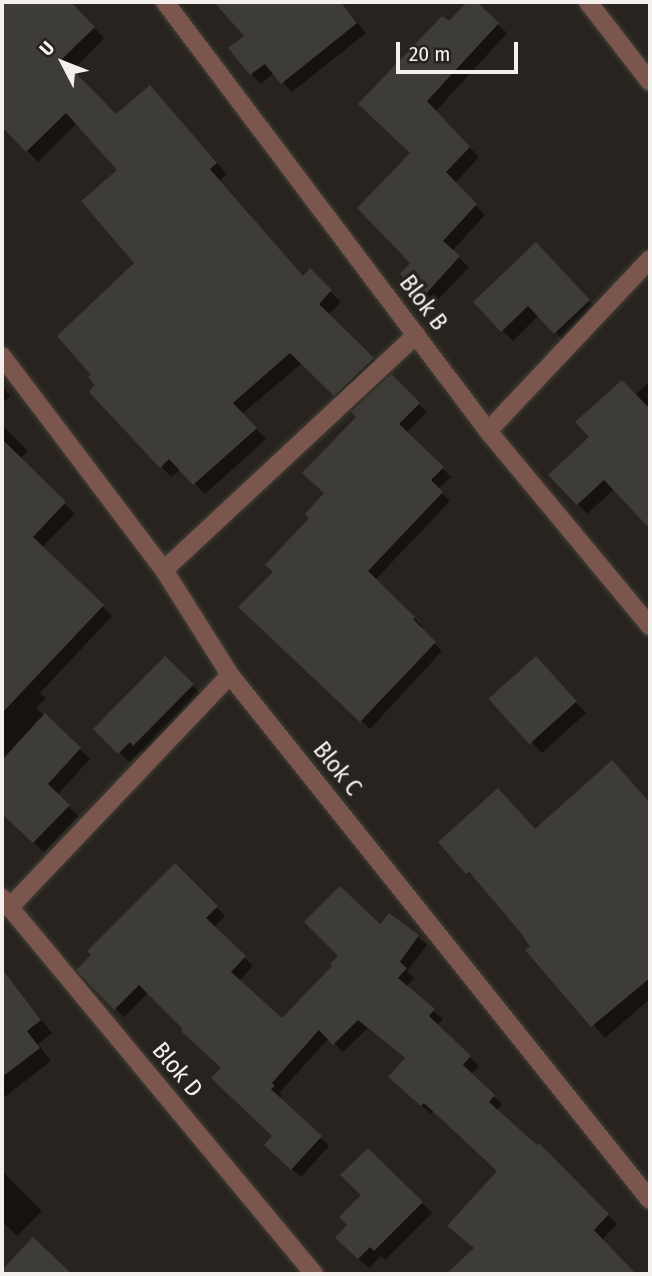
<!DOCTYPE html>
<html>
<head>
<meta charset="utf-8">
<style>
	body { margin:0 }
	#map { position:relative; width:652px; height:1276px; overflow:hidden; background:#28231e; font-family:"Fira Sans Condensed",sans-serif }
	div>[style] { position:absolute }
	.shadow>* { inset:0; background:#0007 }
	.building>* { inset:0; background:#3e3c36; transform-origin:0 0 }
	.roads { filter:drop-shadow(0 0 2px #44403b) drop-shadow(0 0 2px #44403b) }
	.minor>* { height:18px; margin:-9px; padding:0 9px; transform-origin:9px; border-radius:9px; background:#7b564d }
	span { translate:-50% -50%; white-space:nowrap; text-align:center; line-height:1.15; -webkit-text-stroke:7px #28231e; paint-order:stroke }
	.street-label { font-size:24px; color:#f3f0ed }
	.frame { position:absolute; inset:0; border:4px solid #f3f0ed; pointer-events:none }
	.north { position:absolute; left:28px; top:28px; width:70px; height:70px; -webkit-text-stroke:5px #28231e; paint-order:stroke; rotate:312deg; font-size:19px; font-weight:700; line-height:28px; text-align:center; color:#f3f0ed }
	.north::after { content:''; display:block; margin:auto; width:24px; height:32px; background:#f3f0ed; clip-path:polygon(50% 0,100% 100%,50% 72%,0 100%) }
	.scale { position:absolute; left:396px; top:42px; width:122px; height:32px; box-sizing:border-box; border:4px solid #f3f0ed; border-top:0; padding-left:9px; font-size:21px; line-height:24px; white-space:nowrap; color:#f3f0ed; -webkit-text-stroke:5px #28231e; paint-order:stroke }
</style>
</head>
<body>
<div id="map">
	<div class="shadow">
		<div style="clip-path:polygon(2px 2px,24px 2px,38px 15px,52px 2px,69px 2px,104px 38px,72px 71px,116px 117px,160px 98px,227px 174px,220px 180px,303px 277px,310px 271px,341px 302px,328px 315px,384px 370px,346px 405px,302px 363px,242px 414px,266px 439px,205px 494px,181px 469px,171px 477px,91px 392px,98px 386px,136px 263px,119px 170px,77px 123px,38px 162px,2px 125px)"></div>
		<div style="clip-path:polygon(216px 2px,341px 2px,366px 33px,292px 92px,274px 73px,261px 84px,252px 74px,231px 48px,246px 36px)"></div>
		<div style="clip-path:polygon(470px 2px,474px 2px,507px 33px,435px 112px,479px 157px,455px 183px,485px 215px,452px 251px,469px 267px,434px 304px,403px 274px,413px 263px,412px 153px,449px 24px)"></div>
		<div style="clip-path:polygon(546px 255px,599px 312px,566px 343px,539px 315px,513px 341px,476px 302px)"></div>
		<div style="clip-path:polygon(391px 377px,427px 412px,406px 433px,451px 477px,438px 489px,450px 501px,375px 580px,422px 626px,420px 628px,442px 651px,370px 729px,240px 607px,275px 572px,311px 519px,326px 494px,358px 417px)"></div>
		<div style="clip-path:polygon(650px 381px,650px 526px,614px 489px,587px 514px,551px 475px)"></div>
		<div style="clip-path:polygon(2px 386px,10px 396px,2px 404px)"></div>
		<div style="clip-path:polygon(2px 425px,28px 451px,20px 459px,75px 514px,42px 547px,112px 616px,40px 693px,46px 698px,36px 708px,90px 759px,57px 795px,78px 816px,44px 852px,2px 812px)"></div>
		<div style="clip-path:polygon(165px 659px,202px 695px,144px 754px,141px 751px,129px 762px,95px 729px)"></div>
		<div style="clip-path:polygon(546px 669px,586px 713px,542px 753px,491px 698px)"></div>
		<div style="clip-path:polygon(623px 774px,650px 804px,650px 999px,605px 1038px,528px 950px,532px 947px,522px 932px,481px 883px,468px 873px)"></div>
		<div style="clip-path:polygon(175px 866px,225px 916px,214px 927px,253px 966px,239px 981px,282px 1020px,389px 915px,418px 937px,427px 945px,407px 971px,414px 978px,406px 987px,443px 1019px,437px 1026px,479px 1066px,470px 1075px,502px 1104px,496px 1111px,537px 1148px,539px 1146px,617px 1224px,602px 1240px,634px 1274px,448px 1274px,476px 1249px,499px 1171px,434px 1110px,431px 1114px,399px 1085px,406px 1059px,368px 1028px,343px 1052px,329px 1038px,279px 1093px,282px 1095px,279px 1099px,329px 1146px,301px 1177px,275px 1154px,275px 1136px,223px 1069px,149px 992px,124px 1017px,79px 970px)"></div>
		<div style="clip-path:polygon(4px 974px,52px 1033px,38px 1044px,51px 1061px,2px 1099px)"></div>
		<div style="clip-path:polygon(368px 1150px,432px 1213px,385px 1260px,381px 1256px,369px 1268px,347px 1248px,349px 1225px,363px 1195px)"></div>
		<div style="clip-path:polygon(2px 1171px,42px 1211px,17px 1236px,2px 1221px)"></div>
	</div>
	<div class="building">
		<div style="clip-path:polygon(2px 2px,71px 2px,95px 27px,62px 59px,116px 114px,150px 85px,217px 163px,210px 169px,303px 276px,310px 268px,332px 290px,319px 304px,374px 358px,334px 396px,290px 353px,233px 403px,257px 428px,193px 485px,169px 459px,160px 468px,89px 392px,95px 385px,88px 377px,91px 375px,57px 336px,134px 263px,81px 201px,117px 170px,66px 113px,26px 152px,2px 127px)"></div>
		<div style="clip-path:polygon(214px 2px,341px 2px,357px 23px,281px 84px,265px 64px,250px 75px,228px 48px,244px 36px)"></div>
		<div style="clip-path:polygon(467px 2px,477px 2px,499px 23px,427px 101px,470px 147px,446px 172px,477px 204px,443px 241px,460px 256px,424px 296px,400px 274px,410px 263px,357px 208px,410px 153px,358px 104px,442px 16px,449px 21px)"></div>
		<div style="clip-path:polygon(536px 242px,590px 300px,554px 334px,528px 306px,501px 332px,473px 302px)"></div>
		<div style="clip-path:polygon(391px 374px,420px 403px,399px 424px,444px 467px,431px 480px,443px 492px,368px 571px,415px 617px,413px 619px,436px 642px,360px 722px,238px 607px,273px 572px,265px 565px,309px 518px,305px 514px,324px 493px,302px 473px,356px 417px,351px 412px)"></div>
		<div style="clip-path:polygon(622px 380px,650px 409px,650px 529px,604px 480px,577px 505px,548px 475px,589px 437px,575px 422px)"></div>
		<div style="clip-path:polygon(2px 439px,66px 502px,33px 537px,104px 605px,2px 713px)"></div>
		<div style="clip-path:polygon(165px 656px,194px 684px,133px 746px,130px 742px,118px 754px,93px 729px)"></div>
		<div style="left:536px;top:656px;width:61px;height:64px;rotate:48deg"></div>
		<div style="clip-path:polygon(45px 713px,81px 748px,48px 784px,70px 805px,33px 843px,2px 814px,2px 760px)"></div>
		<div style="clip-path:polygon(612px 760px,650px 803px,650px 978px,591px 1027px,525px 950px,530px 947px,521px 933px,469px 872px,466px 874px,438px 842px,498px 788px,535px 829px)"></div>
		<div style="clip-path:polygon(175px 863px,218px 906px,206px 918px,246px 956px,231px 972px,282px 1018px,332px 966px,330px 964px,338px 956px,304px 922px,340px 886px,380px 924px,389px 913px,419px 935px,400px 962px,407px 968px,398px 978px,435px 1009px,429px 1016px,471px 1056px,463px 1065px,495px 1095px,489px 1102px,537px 1145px,539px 1143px,609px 1214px,594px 1230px,636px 1274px,446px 1274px,474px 1248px,447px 1226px,497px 1171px,424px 1103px,421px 1106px,388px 1077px,405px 1058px,358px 1020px,333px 1045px,319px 1030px,272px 1083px,275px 1086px,271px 1089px,322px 1136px,291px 1170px,264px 1145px,272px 1136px,211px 1078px,221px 1068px,181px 1031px,183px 1029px,139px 985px,114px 1010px,76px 970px,91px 955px,87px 951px)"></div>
		<div style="clip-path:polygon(2px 969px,41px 1020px,27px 1031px,40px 1048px,2px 1077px)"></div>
		<div style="clip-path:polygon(368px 1148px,423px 1202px,374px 1251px,370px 1247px,358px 1259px,335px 1238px,347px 1225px,339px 1217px,361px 1195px,340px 1175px)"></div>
		<div style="clip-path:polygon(33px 1237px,72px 1274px,2px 1274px,2px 1270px)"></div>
	</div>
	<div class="roads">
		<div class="minor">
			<div style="left:165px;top:2px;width:537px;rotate:53.02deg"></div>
			<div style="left:488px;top:431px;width:254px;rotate:50.3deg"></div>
			<div style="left:588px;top:2px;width:101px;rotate:52.2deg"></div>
			<div style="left:2px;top:356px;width:268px;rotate:52.9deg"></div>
			<div style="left:164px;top:570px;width:124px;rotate:57.8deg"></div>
			<div style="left:230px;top:675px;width:672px;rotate:51.34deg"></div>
			<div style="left:488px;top:431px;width:236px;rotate:-46.7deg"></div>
			<div style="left:164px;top:570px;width:345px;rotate:-43deg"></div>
			<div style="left:2px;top:898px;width:489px;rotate:50.3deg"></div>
			<div style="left:9px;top:908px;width:321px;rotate:-46.5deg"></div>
		</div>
	</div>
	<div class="street-label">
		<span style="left:423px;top:303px;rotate:53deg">Blok B</span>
		<span style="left:337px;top:769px;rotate:51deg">Blok C</span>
		<span style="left:177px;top:1070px;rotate:50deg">Blok D</span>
	</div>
	<div class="frame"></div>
	<div class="north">U</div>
	<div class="scale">20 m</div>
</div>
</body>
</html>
